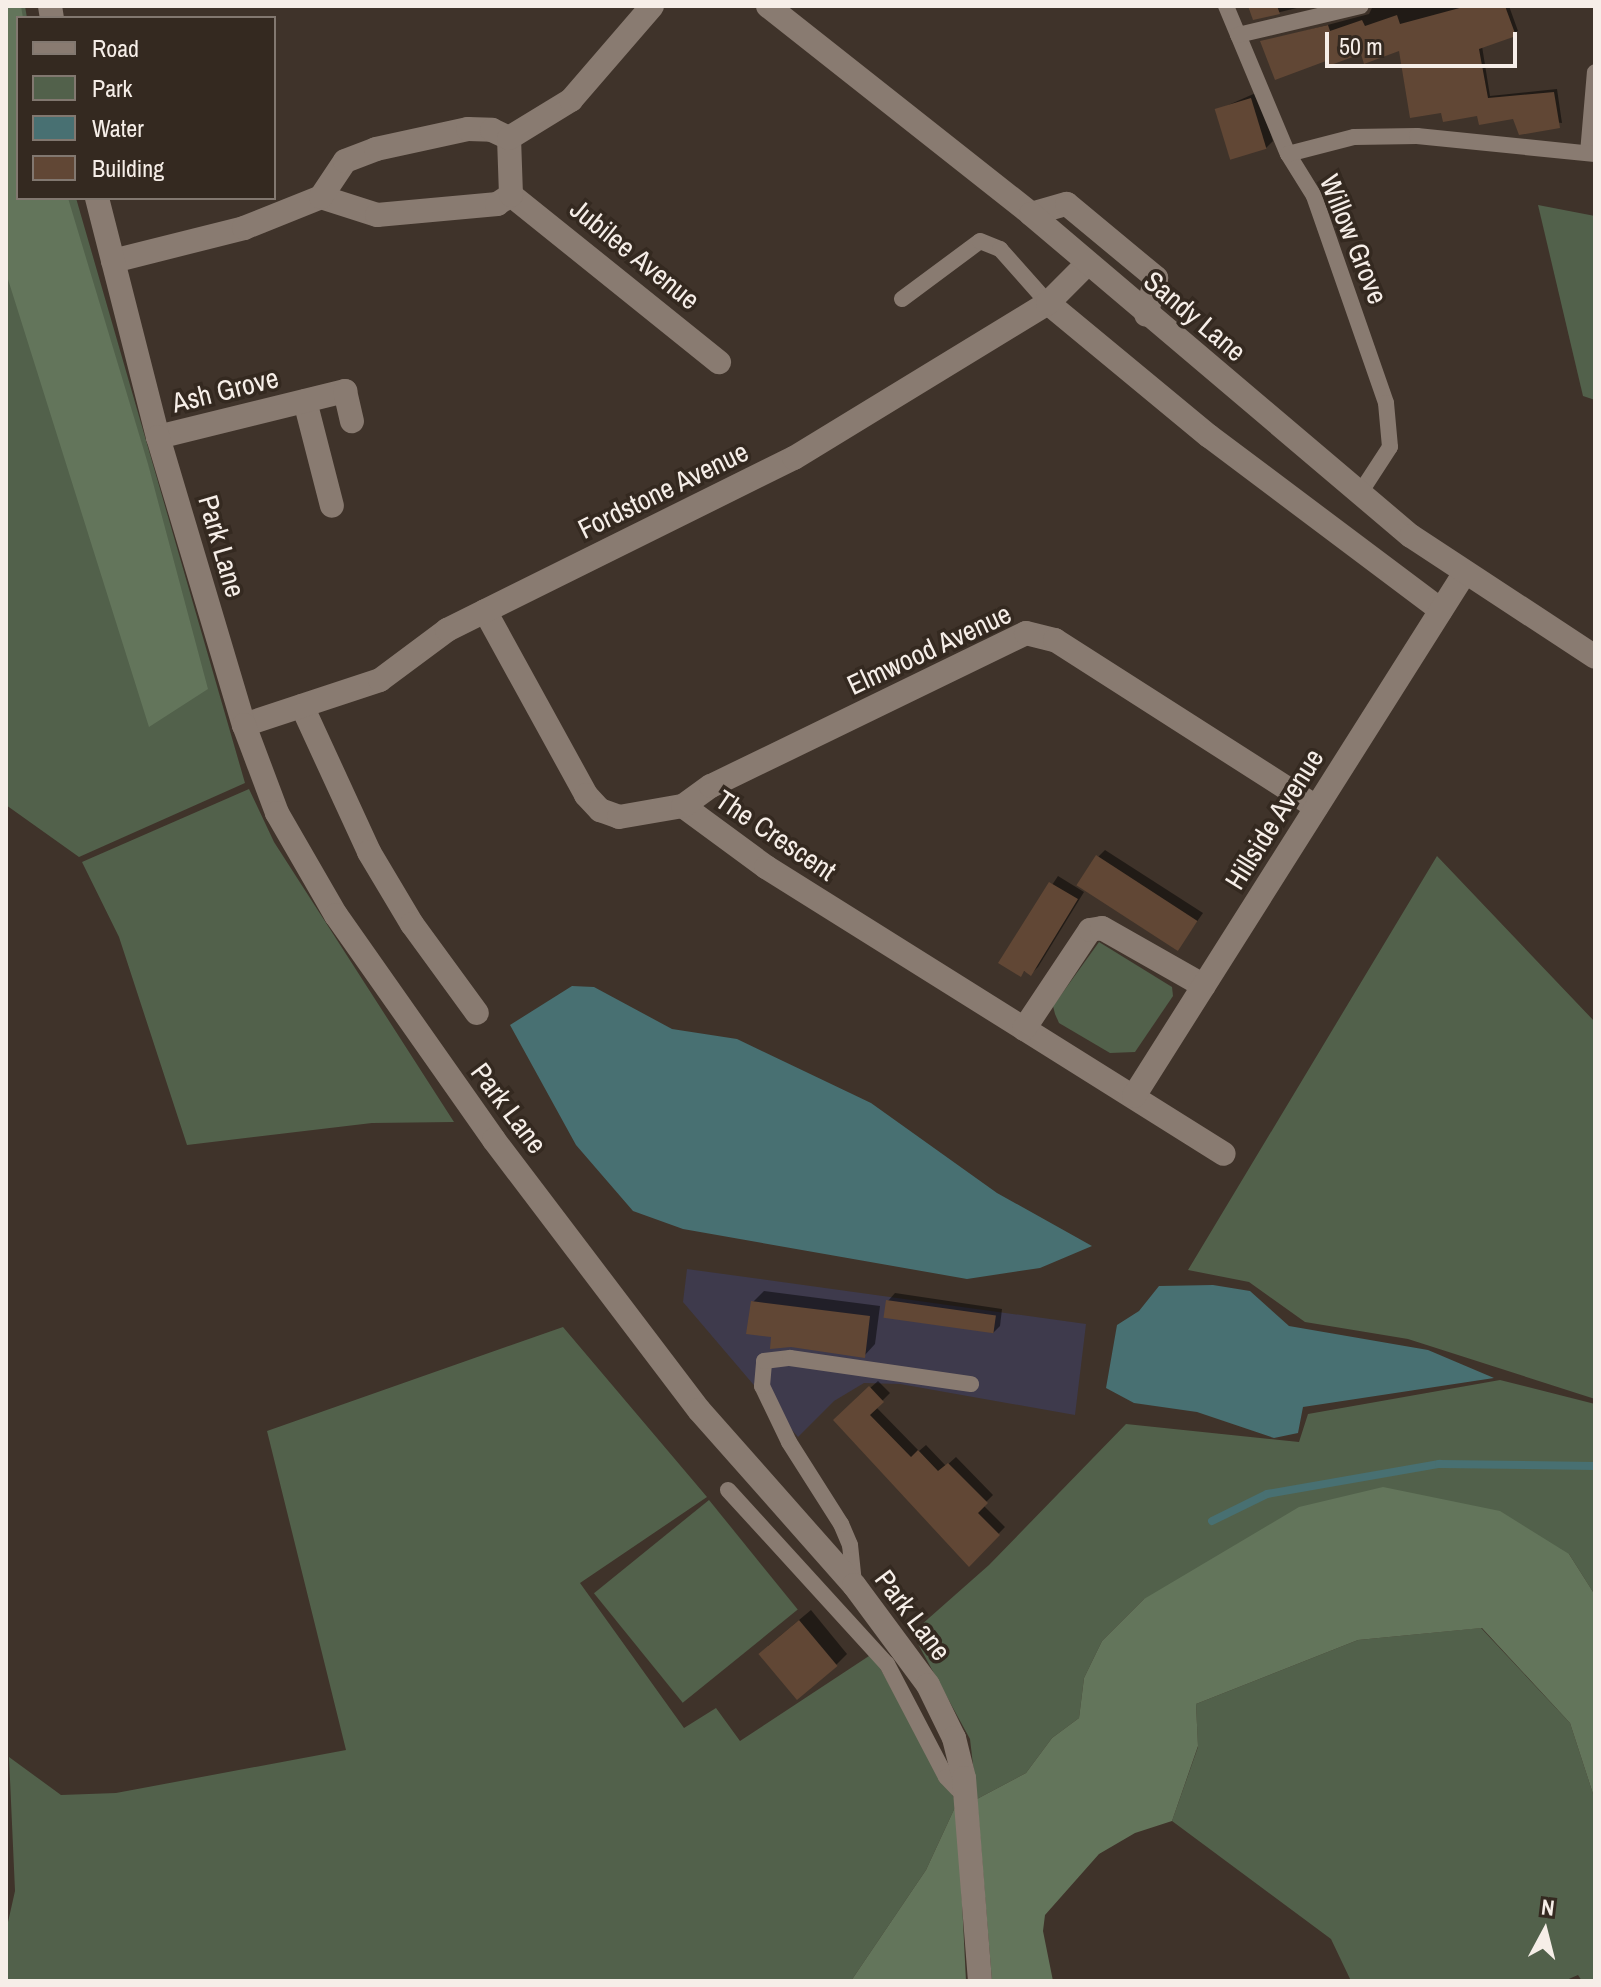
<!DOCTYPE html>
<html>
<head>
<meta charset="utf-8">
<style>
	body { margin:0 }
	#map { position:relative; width:1601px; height:1987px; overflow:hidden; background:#3f332a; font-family:"Archivo Narrow",sans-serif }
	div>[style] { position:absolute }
	.commercial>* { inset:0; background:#3e3a4c }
	.green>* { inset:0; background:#52614b; transform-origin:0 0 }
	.forest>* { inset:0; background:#63755b }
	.water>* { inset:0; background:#487072 }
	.shadow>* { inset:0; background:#0007 }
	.stream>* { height:8px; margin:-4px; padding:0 4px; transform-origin:4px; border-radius:4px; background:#487072 }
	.building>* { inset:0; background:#614735; transform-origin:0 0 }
	.lane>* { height:16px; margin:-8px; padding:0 8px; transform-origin:8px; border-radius:8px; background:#897b71 }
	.street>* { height:24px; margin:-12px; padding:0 12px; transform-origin:12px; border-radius:12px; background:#897b71 }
	.secondary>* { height:24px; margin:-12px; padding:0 12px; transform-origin:12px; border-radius:12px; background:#897b71 }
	span { translate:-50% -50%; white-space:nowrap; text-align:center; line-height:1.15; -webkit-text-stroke:7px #342920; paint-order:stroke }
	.street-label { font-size:28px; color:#f6eee8 }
	.frame { position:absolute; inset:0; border:8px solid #f6eee8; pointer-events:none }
	.legend { position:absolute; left:16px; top:16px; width:260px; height:184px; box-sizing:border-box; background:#342920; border:2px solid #827870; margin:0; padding:10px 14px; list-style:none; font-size:24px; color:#f6eee8 }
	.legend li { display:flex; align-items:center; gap:16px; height:40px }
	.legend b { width:40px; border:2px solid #827870 }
	.north { position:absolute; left:1505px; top:1891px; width:80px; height:80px; -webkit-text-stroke:6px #342920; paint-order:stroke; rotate:7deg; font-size:22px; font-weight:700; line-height:32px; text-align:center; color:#f6eee8 }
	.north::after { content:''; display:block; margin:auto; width:28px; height:36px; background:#f6eee8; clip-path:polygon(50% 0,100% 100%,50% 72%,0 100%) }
	.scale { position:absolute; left:1325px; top:32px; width:192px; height:36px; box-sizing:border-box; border:4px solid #f6eee8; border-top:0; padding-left:10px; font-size:24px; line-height:28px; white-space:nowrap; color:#f6eee8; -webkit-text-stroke:6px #342920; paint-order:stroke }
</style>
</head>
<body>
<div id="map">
	<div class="commercial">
		<div style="clip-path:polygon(687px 1269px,1086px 1324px,1075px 1415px,900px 1384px,864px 1383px,834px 1401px,798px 1437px,683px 1302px)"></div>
	</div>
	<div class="green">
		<div style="clip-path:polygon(6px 6px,25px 6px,27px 18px,18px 18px,18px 198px,76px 198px,245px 783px,79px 857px,6px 805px)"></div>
		<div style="clip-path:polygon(1538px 205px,1595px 216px,1595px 400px,1583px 396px)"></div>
		<div style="clip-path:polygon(249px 789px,274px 842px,454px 1122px,372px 1123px,187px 1145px,119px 937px,82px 862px)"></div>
		<div style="clip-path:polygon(1437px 856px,1595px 1022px,1595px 1399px,1408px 1339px,1305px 1322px,1249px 1282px,1188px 1270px)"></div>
		<div style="clip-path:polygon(1099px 942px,1172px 987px,1173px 996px,1135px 1052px,1110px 1053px,1059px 1023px,1055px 1014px,1053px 1006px)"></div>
		<div style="clip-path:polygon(563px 1327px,707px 1497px,580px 1583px,684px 1728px,716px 1708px,740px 1741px,872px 1654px,957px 1803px,926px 1870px,851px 1981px,6px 1981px,6px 1931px,15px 1891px,9px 1757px,61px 1795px,116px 1793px,346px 1750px,267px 1431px)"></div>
		<div style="clip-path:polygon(1500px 1380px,1595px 1404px,1595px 1595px,1569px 1554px,1144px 1599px,1102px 1641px,1084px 1678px,1079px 1718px,1052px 1738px,1026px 1773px,977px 1799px,970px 1739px,912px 1633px,989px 1565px,1126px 1424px,1299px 1442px,1308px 1414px)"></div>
		<div style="left:709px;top:1500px;width:141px;height:148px;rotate:51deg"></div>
		<div style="clip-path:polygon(1481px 1628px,1570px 1723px,1595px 1800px,1595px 1981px,1582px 1981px,1578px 1975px,1564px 1981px,1351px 1981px,1331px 1939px,1172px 1821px,1198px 1747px,1196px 1704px,1358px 1640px)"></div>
	</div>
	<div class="forest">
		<div style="clip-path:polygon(6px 6px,21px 6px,23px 18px,18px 18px,18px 198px,68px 198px,148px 464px,208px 689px,149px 727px,6px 273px)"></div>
		<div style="clip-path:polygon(1383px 1487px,1500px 1511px,1569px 1554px,1595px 1595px,1595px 1800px,1570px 1723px,1482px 1628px,1358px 1640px,1196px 1704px,1198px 1746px,1172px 1821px,1135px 1833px,1099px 1854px,1045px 1915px,1043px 1931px,1053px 1981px,992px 1981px,977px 1799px,1026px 1773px,1052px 1738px,1079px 1718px,1084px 1678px,1102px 1641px,1144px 1599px,1299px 1507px)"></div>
		<div style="clip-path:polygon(957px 1803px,966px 1981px,851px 1981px,926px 1870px)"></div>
	</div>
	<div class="water">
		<div style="clip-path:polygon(572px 986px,594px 987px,672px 1029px,737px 1039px,871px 1103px,997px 1193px,1092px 1246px,1040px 1268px,967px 1279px,683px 1229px,633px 1211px,576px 1145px,510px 1025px)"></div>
		<div style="clip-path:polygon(1213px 1285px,1250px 1291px,1289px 1326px,1428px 1350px,1494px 1378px,1303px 1407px,1298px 1433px,1274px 1438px,1197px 1412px,1134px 1403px,1106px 1388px,1117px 1325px,1139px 1311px,1159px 1286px)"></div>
	</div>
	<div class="shadow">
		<div style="clip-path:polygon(1250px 6px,1305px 6px,1255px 18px)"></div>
		<div style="clip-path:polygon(1373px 6px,1509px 6px,1518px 31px,1482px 46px,1490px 96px,1557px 89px,1562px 123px,1443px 110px,1400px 48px,1328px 59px,1263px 42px,1369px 14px)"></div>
		<div style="clip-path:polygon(1258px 92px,1273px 141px,1266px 148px,1217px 110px)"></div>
		<div style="clip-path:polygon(1105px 850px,1203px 913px,1179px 947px,1098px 857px)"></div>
		<div style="clip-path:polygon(1058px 876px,1084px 892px,1038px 967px,1031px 974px,1001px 962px)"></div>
		<div style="clip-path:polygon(764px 1291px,880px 1306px,875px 1344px,864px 1356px,753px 1302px)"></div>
		<div style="clip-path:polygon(895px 1293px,1002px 1309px,1000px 1326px,993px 1333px,888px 1301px)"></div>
		<div style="clip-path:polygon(878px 1381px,890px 1393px,876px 1407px,919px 1451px,926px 1445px,946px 1466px,956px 1457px,993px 1495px,983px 1505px,1005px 1527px,969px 1564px,842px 1413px)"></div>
		<div style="clip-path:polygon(811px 1610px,847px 1654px,836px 1665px,768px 1646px)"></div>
	</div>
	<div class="stream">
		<div style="left:1212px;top:1521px;width:61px;rotate:-26.1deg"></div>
		<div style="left:1267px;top:1494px;width:175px;rotate:-9.9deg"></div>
		<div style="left:1439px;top:1464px;width:156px;rotate:0.7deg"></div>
	</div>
	<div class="building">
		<div style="clip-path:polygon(1248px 6px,1277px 6px,1280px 14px,1253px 20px)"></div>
		<div style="clip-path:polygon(1467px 6px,1505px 6px,1516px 36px,1479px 49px,1488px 98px,1554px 92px,1560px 128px,1519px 135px,1513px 119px,1479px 125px,1477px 116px,1443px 122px,1441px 113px,1410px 118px,1399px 51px,1364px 64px,1361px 54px,1328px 66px,1326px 61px,1275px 80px,1260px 41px,1328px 25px,1330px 31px,1362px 20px,1365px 26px,1397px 15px,1400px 24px)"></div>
		<div style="left:1251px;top:98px;width:53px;height:38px;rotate:73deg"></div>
		<div style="left:1096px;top:855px;width:121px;height:36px;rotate:33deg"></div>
		<div style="clip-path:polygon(1049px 882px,1078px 899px,1031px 976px,1024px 971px,1021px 977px,998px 963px)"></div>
		<div style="left:886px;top:1300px;width:111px;height:18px;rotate:8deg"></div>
		<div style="clip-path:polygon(751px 1301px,870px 1316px,865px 1358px,791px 1347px,770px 1349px,771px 1337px,746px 1334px)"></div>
		<div style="clip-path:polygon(869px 1386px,884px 1402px,870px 1415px,911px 1457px,918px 1450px,938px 1471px,948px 1463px,988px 1503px,978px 1513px,1000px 1535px,969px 1567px,833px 1420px)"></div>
		<div style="left:799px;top:1620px;width:60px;height:53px;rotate:50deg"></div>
	</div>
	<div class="lane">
		<div style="left:1226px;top:6px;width:160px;rotate:67.3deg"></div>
		<div style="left:1288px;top:154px;width:49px;rotate:58.2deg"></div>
		<div style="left:1314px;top:196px;width:219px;rotate:70.8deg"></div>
		<div style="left:1386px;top:403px;width:44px;rotate:84.8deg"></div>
		<div style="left:1390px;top:447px;width:55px;rotate:123.1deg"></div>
		<div style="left:1238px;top:35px;width:126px;rotate:-13.3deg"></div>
		<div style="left:1588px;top:153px;width:81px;rotate:-85.1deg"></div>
		<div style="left:1288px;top:154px;width:68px;rotate:-14.4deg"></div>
		<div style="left:1354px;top:137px;width:63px;rotate:-0.9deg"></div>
		<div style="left:1417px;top:136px;width:179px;rotate:5.8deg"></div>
		<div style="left:902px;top:299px;width:97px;rotate:-36.6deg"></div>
		<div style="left:980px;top:241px;width:22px;rotate:22deg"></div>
		<div style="left:1000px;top:249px;width:72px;rotate:48.4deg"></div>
		<div style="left:728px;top:1490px;width:236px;rotate:47.6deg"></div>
		<div style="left:887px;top:1664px;width:127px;rotate:62.4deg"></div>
		<div style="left:946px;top:1777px;width:29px;rotate:46deg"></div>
		<div style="left:854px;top:1583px;width:38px;rotate:-96deg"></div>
		<div style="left:850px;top:1545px;width:23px;rotate:-113deg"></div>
		<div style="left:841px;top:1524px;width:97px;rotate:-122.4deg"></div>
		<div style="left:789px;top:1442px;width:62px;rotate:-115.7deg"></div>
		<div style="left:762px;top:1386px;width:25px;rotate:-85deg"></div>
		<div style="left:764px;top:1361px;width:26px;rotate:-7deg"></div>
		<div style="left:790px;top:1358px;width:183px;rotate:8.2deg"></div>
	</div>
	<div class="street">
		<div style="left:511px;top:195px;width:267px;rotate:38.8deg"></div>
		<div style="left:321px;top:197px;width:59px;rotate:17.8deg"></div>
		<div style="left:377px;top:215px;width:121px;rotate:-5.2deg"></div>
		<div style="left:497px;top:204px;width:17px;rotate:-33deg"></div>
		<div style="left:511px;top:195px;width:57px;rotate:-92deg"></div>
		<div style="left:1031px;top:214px;width:37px;rotate:-16deg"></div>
		<div style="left:1067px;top:204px;width:116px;rotate:39.7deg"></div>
		<div style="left:1156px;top:278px;width:38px;rotate:105deg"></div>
		<div style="left:113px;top:261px;width:135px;rotate:-14.1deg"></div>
		<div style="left:244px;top:228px;width:83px;rotate:-21.9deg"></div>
		<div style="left:321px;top:197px;width:43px;rotate:-56.3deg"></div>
		<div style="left:345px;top:161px;width:33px;rotate:-21deg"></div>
		<div style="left:376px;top:149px;width:94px;rotate:-12.3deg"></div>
		<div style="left:468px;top:129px;width:24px;rotate:2deg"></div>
		<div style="left:492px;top:130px;width:19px;rotate:25deg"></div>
		<div style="left:509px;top:138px;width:73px;rotate:-31.5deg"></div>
		<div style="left:571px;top:100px;width:124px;rotate:-49.2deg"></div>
		<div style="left:1048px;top:303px;width:209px;rotate:39.6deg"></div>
		<div style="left:1209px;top:436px;width:290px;rotate:36.9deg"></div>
		<div style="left:305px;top:401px;width:108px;rotate:75.6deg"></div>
		<div style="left:158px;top:437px;width:193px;rotate:-13.8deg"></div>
		<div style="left:345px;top:391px;width:31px;rotate:77deg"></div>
		<div style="left:485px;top:611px;width:210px;rotate:61.2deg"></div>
		<div style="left:586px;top:795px;width:21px;rotate:47deg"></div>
		<div style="left:600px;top:810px;width:20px;rotate:20deg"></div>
		<div style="left:619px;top:817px;width:65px;rotate:-9.8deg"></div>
		<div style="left:683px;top:806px;width:103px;rotate:36.3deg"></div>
		<div style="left:766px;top:867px;width:540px;rotate:32.07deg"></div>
		<div style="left:302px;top:706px;width:161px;rotate:65.3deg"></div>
		<div style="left:369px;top:852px;width:84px;rotate:59.2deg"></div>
		<div style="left:412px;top:924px;width:110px;rotate:53.9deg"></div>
		<div style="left:244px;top:725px;width:143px;rotate:-18.3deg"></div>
		<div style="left:380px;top:680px;width:84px;rotate:-36.7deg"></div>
		<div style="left:447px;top:630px;width:387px;rotate:-26.4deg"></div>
		<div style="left:794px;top:458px;width:298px;rotate:-31.4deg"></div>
		<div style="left:1048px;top:303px;width:55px;rotate:-45deg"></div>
		<div style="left:683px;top:806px;width:34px;rotate:-36deg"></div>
		<div style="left:711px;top:786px;width:350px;rotate:-25.9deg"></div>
		<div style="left:1026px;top:633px;width:30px;rotate:14deg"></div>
		<div style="left:1055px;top:640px;width:310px;rotate:32.6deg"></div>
		<div style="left:1024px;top:1029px;width:119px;rotate:-56.3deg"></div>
		<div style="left:1090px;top:930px;width:12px;rotate:-9deg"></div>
		<div style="left:1102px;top:928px;width:117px;rotate:29.6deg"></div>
		<div style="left:1134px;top:1096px;width:618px;rotate:-57.7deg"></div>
	</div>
	<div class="secondary">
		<div style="left:50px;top:6px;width:12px;rotate:81deg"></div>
		<div style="left:768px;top:6px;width:335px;rotate:38.3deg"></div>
		<div style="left:1031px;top:214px;width:498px;rotate:40.3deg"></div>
		<div style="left:1411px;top:536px;width:220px;rotate:33.3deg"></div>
		<div style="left:97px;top:198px;width:247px;rotate:75.7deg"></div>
		<div style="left:158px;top:437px;width:301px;rotate:73.4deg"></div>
		<div style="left:244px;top:725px;width:94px;rotate:69.4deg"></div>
		<div style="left:277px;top:813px;width:118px;rotate:60deg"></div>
		<div style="left:336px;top:915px;width:275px;rotate:54.9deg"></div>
		<div style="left:494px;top:1140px;width:339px;rotate:52.8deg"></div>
		<div style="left:699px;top:1410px;width:234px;rotate:48.5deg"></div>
		<div style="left:854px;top:1585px;width:124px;rotate:53.5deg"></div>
		<div style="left:928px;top:1685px;width:59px;rotate:63.9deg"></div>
		<div style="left:954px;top:1738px;width:41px;rotate:76deg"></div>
		<div style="left:964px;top:1778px;width:204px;rotate:85.5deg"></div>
	</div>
	<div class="street-label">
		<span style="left:1354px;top:239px;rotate:68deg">Willow Grove</span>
		<span style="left:635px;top:254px;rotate:39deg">Jubilee Avenue</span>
		<span style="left:1195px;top:316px;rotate:40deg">Sandy Lane</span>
		<span style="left:225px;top:390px;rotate:-14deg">Ash Grove</span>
		<span style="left:663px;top:490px;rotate:-26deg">Fordstone Avenue</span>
		<span style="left:222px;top:546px;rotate:74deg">Park Lane</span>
		<span style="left:929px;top:649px;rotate:-25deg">Elmwood Avenue</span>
		<span style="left:1274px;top:819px;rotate:-58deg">Hillside Avenue</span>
		<span style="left:776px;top:835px;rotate:34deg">The Crescent</span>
		<span style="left:509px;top:1108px;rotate:53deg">Park Lane</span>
		<span style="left:913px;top:1615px;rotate:53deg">Park Lane</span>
	</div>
	<div class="frame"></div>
	<ul class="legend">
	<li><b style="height:10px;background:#897b71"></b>Road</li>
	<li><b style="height:22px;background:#52614b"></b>Park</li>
	<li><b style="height:22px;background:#487072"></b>Water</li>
	<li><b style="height:22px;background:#614735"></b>Building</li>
	</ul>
	<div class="north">N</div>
	<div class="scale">50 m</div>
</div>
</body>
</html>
